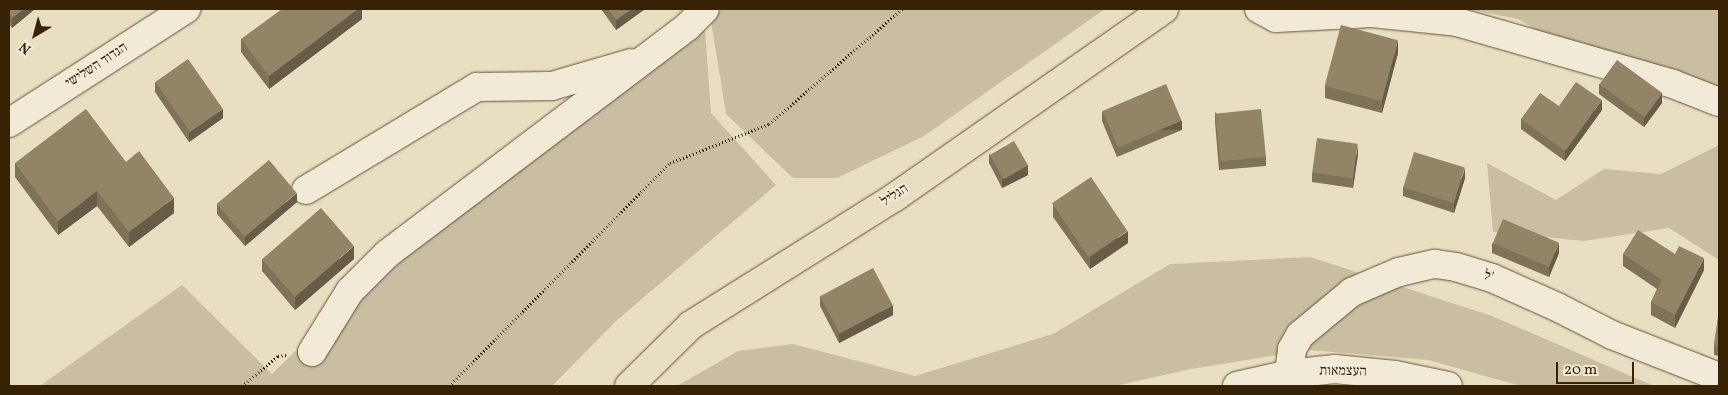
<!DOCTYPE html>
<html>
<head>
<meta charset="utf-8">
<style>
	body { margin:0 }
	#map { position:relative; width:1728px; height:395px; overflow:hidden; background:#e8dec2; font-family:Vollkorn,"Frank Ruhl Libre",serif }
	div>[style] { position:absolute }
	.green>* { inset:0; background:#cabea2 }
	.path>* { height:3px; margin-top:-1.5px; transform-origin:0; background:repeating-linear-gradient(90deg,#372205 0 1px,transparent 0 3.5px) }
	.roads { filter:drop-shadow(0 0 1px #635134) drop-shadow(0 0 1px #635134) }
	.minor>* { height:28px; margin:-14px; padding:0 14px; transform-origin:14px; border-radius:14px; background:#f0ead7 }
	.major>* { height:28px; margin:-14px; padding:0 14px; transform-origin:14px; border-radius:14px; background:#e8dec2 }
	.wall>* { inset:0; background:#7e7259 }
	.shaded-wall>* { inset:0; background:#675c48; transform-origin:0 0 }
	.building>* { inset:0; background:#938467; transform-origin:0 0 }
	span { translate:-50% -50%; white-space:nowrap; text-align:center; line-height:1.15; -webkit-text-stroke:4px #f0ead7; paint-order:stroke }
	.street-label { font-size:14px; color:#372205 }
	.frame { position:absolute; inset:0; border:10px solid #372205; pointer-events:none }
	.north { position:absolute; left:10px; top:10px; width:50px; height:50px; -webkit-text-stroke:4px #f0ead7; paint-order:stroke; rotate:217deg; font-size:14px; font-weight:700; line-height:20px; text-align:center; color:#372205 }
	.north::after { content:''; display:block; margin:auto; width:18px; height:22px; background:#372205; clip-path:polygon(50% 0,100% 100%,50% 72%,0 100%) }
	.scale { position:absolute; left:1556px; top:362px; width:78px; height:22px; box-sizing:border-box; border:2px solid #372205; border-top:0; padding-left:6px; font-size:15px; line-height:18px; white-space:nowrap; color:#372205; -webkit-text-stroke:4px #f0ead7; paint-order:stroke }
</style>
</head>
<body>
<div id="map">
	<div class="green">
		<div style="clip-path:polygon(722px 9px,1105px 9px,924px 136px,837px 178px,793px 178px,726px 114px,711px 21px)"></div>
		<div style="clip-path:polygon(1467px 9px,1719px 9px,1719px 109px,1571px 50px,1518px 19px)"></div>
		<div style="clip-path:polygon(705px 30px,711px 113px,776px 185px,616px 321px,552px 386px,40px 386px,182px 285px,272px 374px,415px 235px)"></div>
		<div style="clip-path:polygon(1719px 145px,1719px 260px,1669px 228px,1584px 241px,1493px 232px,1487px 163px,1556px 200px,1604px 169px,1661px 174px)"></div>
		<div style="clip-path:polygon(1310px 257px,1492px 316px,1654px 386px,1521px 386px,1428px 360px,1309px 350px,1191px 369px,1115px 386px,677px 386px,738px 351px,793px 344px,915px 376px,1053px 334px,1170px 264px)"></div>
	</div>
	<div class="path">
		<div style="left:242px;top:386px;width:47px;rotate:-39.8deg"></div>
		<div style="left:278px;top:356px;width:9px;rotate:-6deg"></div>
		<div style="left:449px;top:386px;width:314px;rotate:-45.3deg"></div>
		<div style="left:670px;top:163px;width:106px;rotate:-21.5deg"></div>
		<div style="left:769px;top:124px;width:176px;rotate:-40.8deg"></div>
	</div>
	<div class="roads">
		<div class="minor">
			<div style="left:1259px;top:9px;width:19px;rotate:28deg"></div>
			<div style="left:1276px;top:18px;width:96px;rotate:-3deg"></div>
			<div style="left:1372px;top:13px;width:85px;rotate:6deg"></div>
			<div style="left:1457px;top:22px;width:225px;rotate:16deg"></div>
			<div style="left:1673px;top:84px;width:49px;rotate:21.4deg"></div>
			<div style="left:9px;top:123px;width:211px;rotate:-32.8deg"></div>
			<div style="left:306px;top:190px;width:200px;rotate:-31.1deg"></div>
			<div style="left:477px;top:87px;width:75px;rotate:-0.8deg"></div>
			<div style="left:552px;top:86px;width:82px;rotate:-16.2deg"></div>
			<div style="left:312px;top:352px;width:72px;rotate:-58.1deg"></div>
			<div style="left:350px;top:291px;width:52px;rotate:-45deg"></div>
			<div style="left:387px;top:254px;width:376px;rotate:-37.1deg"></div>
			<div style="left:687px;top:27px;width:25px;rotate:-45deg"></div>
			<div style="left:1289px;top:374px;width:25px;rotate:-83deg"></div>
			<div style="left:1292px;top:349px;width:16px;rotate:-60deg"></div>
			<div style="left:1300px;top:335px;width:67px;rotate:-39.6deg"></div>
			<div style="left:1352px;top:292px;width:51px;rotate:-23.1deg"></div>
			<div style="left:1399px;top:272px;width:37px;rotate:-13deg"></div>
			<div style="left:1435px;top:264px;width:21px;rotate:8deg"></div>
			<div style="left:1456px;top:267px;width:38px;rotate:17deg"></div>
			<div style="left:1492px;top:278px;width:71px;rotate:24deg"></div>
			<div style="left:1557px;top:307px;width:62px;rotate:27deg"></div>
			<div style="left:1612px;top:335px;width:115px;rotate:21.4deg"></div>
			<div style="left:1237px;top:386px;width:53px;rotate:-13deg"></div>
			<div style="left:1289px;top:374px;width:46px;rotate:-6.2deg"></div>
			<div style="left:1335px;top:369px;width:60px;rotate:5.7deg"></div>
			<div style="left:1395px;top:375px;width:54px;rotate:11.7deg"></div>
		</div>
		<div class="major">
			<div style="left:629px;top:386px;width:87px;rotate:-44.5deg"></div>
			<div style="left:691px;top:325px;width:241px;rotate:-32.1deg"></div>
			<div style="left:895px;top:197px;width:328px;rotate:-34.9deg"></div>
		</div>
	</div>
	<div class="wall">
		<div style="clip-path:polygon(9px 9px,35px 9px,12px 28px,9px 24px)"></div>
		<div style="clip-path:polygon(362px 9px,362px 19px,269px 89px,241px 52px,241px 39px)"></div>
		<div style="clip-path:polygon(601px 9px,645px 9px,616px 30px)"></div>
		<div style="clip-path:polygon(1398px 53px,1382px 113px,1325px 98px,1325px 86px)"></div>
		<div style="clip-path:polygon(155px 82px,223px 118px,189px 142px,155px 92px)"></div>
		<div style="clip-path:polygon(1599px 84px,1662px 103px,1644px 127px,1599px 94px)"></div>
		<div style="clip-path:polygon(1559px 106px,1602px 110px,1565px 161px,1521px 129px,1521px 119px)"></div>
		<div style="clip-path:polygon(1102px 111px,1182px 130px,1117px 157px,1102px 121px)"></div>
		<div style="clip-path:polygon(1215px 112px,1266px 157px,1266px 166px,1219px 170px,1215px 122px)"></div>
		<div style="clip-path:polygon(989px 154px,1028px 175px,1002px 188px,989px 163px)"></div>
		<div style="clip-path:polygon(1358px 154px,1353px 188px,1312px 182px,1312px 173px)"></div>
		<div style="clip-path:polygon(126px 162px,174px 213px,129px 247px,97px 206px,58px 235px,15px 177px,15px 163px)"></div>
		<div style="clip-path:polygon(1465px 178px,1454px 213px,1403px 196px,1403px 187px)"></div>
		<div style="clip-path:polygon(297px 202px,245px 246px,217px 214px,217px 204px)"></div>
		<div style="clip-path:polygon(1053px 204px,1128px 243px,1090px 269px,1053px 217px)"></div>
		<div style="clip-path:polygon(1492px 243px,1559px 253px,1549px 277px,1492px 253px)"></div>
		<div style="clip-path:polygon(1623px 254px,1675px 254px,1704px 270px,1675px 328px,1651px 315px,1651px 302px,1657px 289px,1623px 266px)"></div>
		<div style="clip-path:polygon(262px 259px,354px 259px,295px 310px,262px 271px)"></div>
		<div style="clip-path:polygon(820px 296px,893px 315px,839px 343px,820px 306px)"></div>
		<div style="clip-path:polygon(1719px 311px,1719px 356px,1714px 355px,1714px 345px)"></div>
	</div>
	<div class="shaded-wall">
		<div style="clip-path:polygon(24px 9px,35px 9px,12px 28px,12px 18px)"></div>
		<div style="clip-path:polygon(358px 9px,362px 9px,362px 19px,269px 89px,269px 76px)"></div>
		<div style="clip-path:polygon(632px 9px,645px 9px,616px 30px,616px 20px)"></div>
		<div style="clip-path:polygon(1398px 40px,1398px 53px,1382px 113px,1382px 100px)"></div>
		<div style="clip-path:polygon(1662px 93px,1662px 103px,1644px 127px,1644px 117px)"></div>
		<div style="clip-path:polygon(1602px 100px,1602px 110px,1565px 161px,1565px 151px)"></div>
		<div style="clip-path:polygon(223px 109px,223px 118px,189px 142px,189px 132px)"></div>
		<div style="left:1182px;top:121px;width:9px;height:70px;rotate:90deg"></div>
		<div style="clip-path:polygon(1358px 144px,1358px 154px,1353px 188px,1353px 179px)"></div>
		<div style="clip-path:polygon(1028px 165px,1028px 175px,1002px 188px,1002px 179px)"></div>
		<div style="clip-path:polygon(1465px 168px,1465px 178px,1454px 213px,1454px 203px)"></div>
		<div style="clip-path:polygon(97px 191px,97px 206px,58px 235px,58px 221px)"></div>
		<div style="clip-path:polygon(297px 193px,297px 202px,245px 246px,245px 237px)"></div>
		<div style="clip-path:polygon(174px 198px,174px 213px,129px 247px,129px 232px)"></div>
		<div style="clip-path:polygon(1128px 231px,1128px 243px,1090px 269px,1090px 257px)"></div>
		<div style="clip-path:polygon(1559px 243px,1559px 253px,1549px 277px,1549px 267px)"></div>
		<div style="clip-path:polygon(354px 246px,354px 259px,295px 310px,295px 297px)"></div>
		<div style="clip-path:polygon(1704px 258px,1704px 270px,1675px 328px,1675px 315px)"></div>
		<div style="clip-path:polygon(893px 305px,893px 315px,839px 343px,839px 334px)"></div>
	</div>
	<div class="building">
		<div style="clip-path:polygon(9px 9px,24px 9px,12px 18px,9px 14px)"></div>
		<div style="clip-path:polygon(282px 9px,358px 9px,269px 76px,241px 39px)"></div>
		<div style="clip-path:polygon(608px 9px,632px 9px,616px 20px)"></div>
		<div style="left:1341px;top:25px;width:59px;height:63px;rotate:15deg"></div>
		<div style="left:188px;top:59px;width:61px;height:40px;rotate:55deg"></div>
		<div style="left:1617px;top:60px;width:56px;height:30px;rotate:36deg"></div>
		<div style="clip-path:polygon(1576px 82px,1602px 100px,1565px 151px,1521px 119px,1540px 93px,1559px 106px)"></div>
		<div style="left:1166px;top:84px;width:40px;height:69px;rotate:67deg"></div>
		<div style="clip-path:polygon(86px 109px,126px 162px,139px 151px,174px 198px,129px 232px,97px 191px,58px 221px,15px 163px)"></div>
		<div style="left:1261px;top:109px;width:48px;height:46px;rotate:84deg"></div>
		<div style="left:1317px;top:138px;width:41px;height:35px;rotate:8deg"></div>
		<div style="left:1014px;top:141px;width:28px;height:28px;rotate:60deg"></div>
		<div style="left:1414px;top:152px;width:53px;height:37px;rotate:17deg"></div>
		<div style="left:269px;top:160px;width:43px;height:68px;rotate:50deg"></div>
		<div style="left:1091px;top:177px;width:65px;height:47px;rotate:56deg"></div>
		<div style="left:321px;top:208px;width:50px;height:78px;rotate:49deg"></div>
		<div style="left:1503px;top:219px;width:61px;height:26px;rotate:23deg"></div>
		<div style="clip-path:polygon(1638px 230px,1675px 254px,1679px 246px,1704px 258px,1675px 315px,1651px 302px,1662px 280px,1623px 254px)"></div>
		<div style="left:873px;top:268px;width:42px;height:60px;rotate:62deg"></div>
		<div style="clip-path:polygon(1719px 311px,1719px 346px,1714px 345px)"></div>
	</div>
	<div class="street-label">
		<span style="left:97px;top:66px;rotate:-33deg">הגדוד השלישי</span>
		<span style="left:895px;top:196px;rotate:-33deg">הגליל</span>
		<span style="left:1488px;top:277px;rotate:20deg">ל'</span>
		<span style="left:1343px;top:372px;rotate:1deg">העצמאות</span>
	</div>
	<div class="frame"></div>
	<div class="north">N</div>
	<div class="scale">20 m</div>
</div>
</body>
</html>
